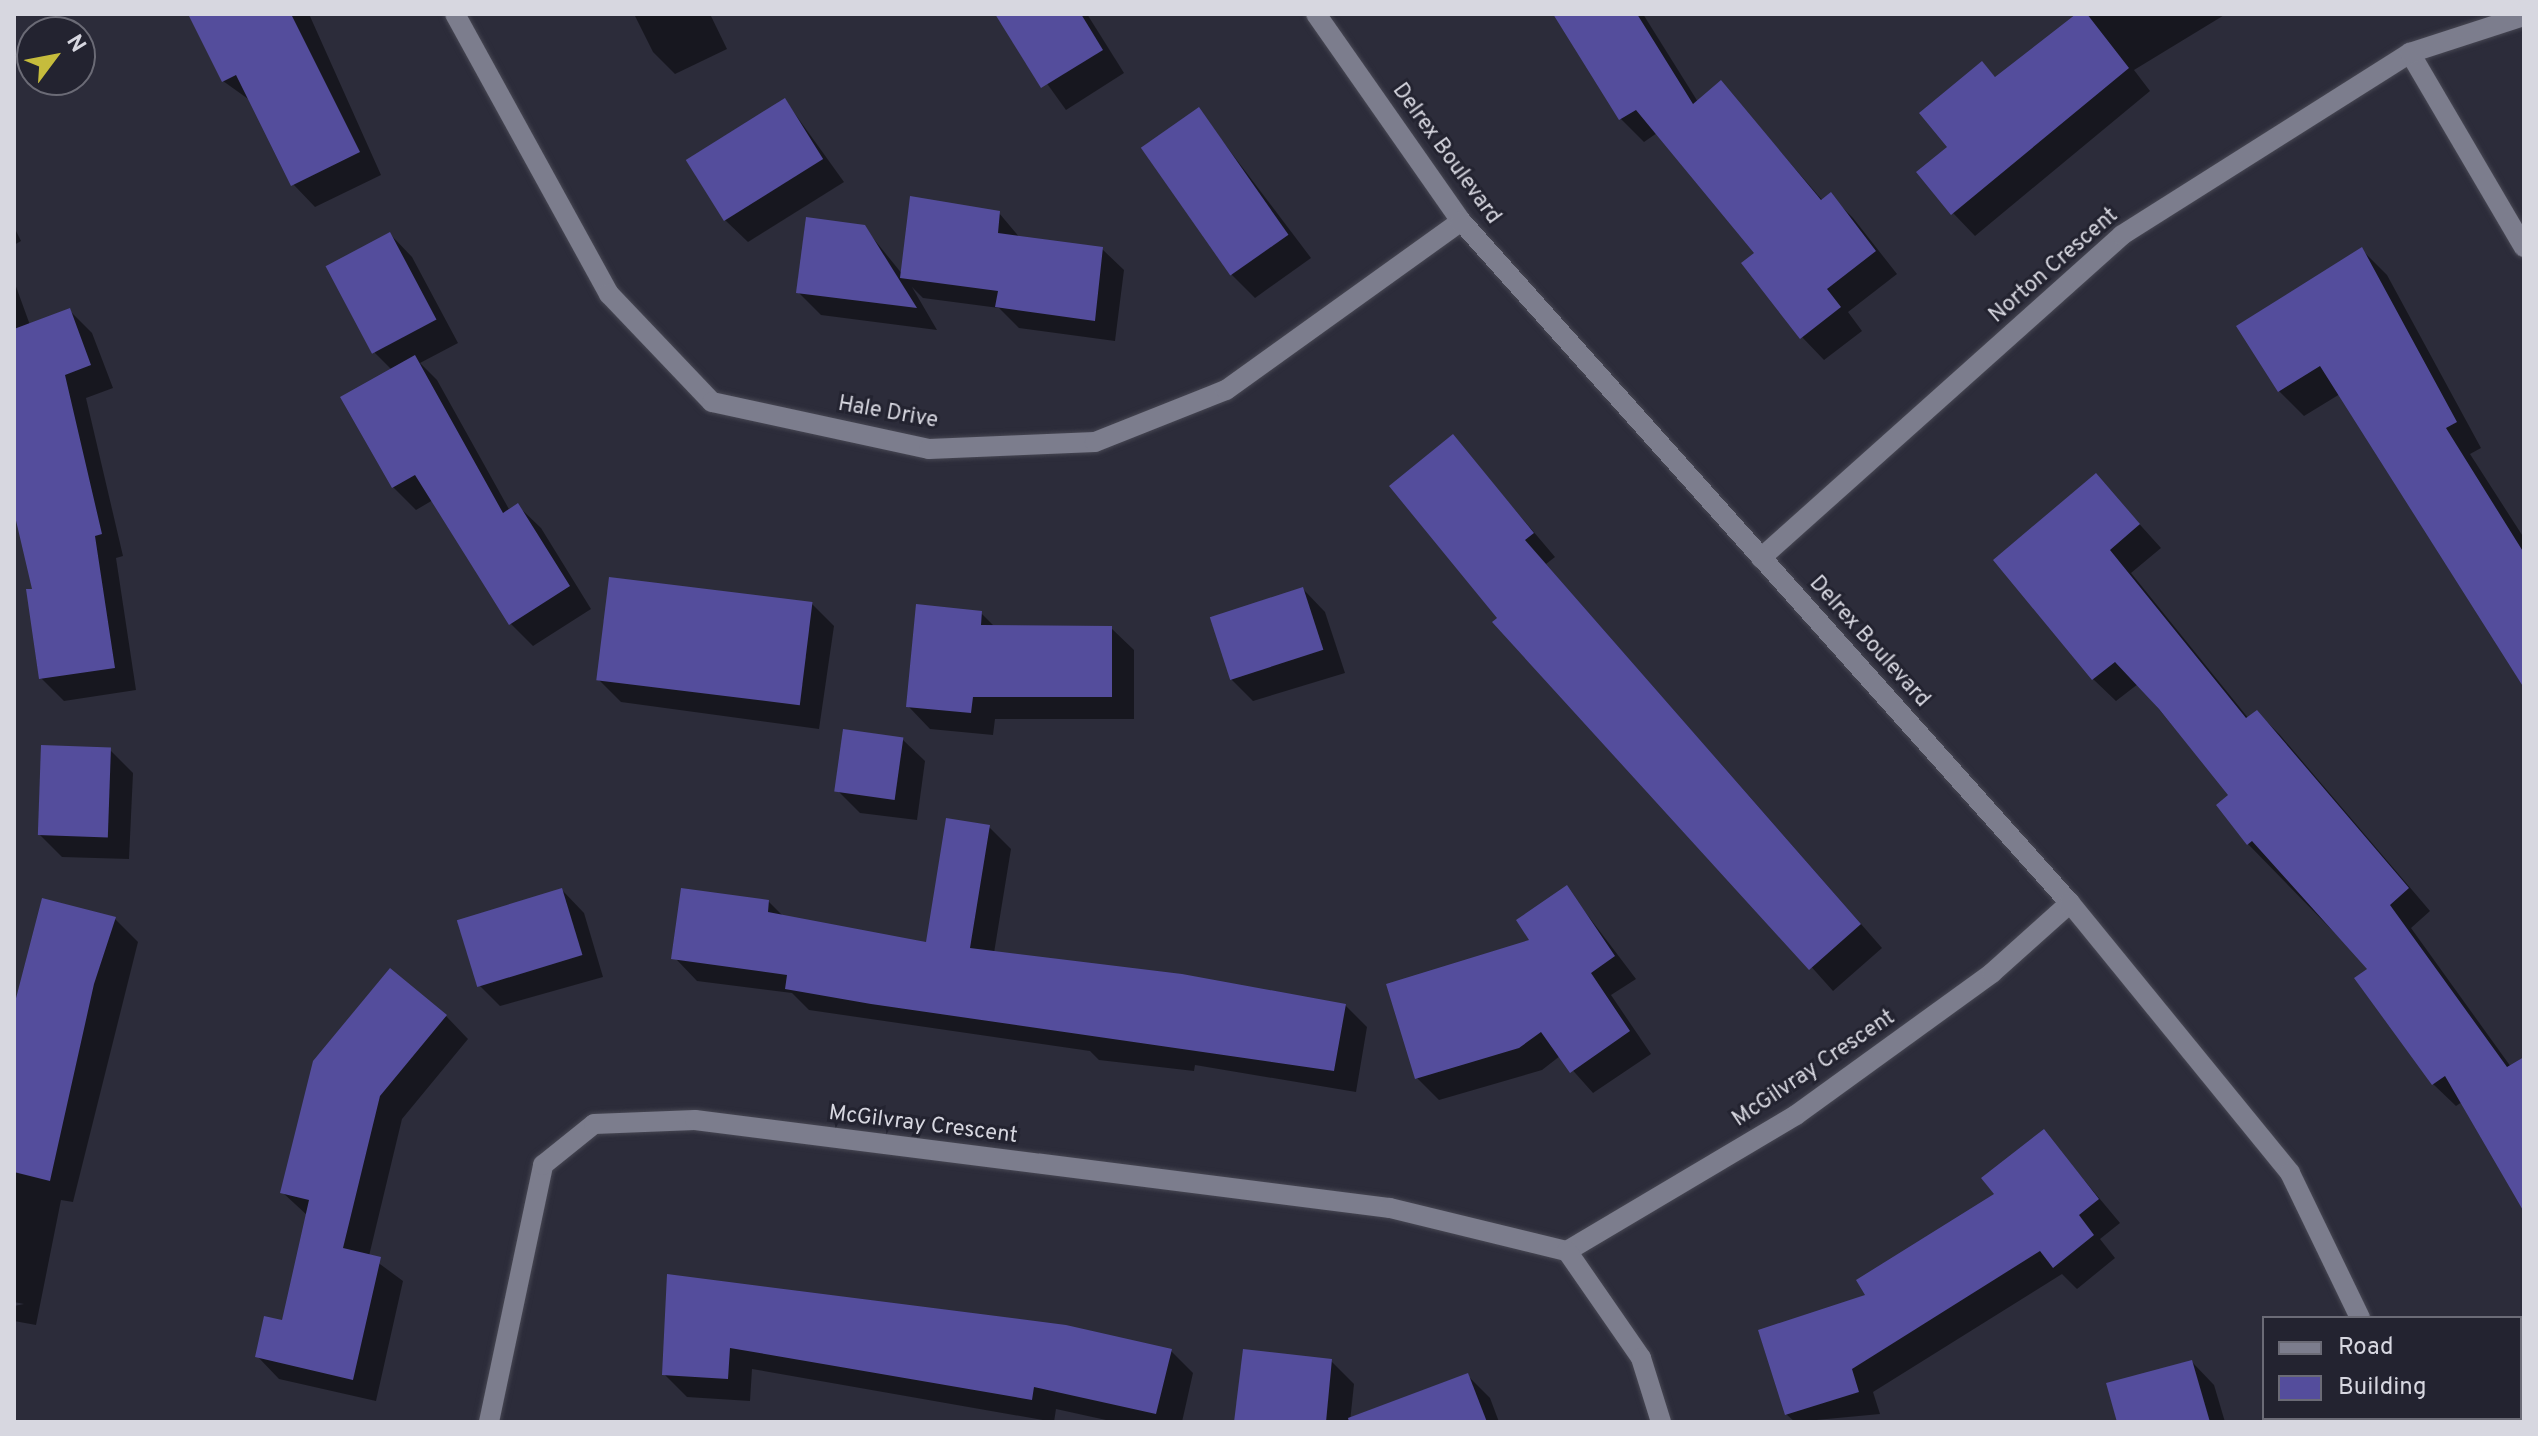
<!DOCTYPE html>
<html>
<head>
<meta charset="utf-8">
<style>
	body { margin:0 }
	#map { position:relative; width:2538px; height:1436px; overflow:hidden; background:#2c2c3a; font-family:Overpass,sans-serif }
	div>[style] { position:absolute }
	.shadow>* { inset:0; background:#0007 }
	.building>* { inset:0; background:#544d9c; transform-origin:0 0 }
	.roads { filter:drop-shadow(0 0 2px #474753) drop-shadow(0 0 2px #474753) }
	.street>* { height:20px; margin:-10px; padding:0 10px; transform-origin:10px; border-radius:10px; background:#7c7d8d }
	.secondary>* { height:20px; margin:-10px; padding:0 10px; transform-origin:10px; border-radius:10px; background:#7c7d8d }
	span { translate:-50% -50%; white-space:nowrap; text-align:center; line-height:1.15; -webkit-text-stroke:6px #232330; paint-order:stroke }
	.street-label { font-size:22px; color:#d7d7e0 }
	.frame { position:absolute; inset:0; border:16px solid #d7d7e0; pointer-events:none }
	.legend { position:absolute; left:2262px; top:1316px; width:260px; height:104px; box-sizing:border-box; background:#232330; border:2px solid #6b6b76; margin:0; padding:10px 14px; list-style:none; font-size:24px; color:#d7d7e0 }
	.legend li { display:flex; align-items:center; gap:16px; height:40px }
	.legend b { width:40px; border:2px solid #6b6b76 }
	.north { position:absolute; left:16px; top:16px; width:80px; height:80px; box-sizing:border-box; background:#232330; border:2px solid #6b6b76; border-radius:50%; rotate:58deg; font-size:22px; font-weight:700; line-height:32px; text-align:center; color:#d7d7e0 }
	.north::after { content:''; display:block; margin:auto; width:28px; height:36px; background:#c6bc3c; clip-path:polygon(50% 0,100% 100%,50% 72%,0 100%) }
</style>
</head>
<body>
<div id="map">
	<div class="shadow">
		<div style="clip-path:polygon(193px 14px,309px 14px,381px 175px,315px 207px,293px 184px,251px 101px,223px 81px)"></div>
		<div style="clip-path:polygon(634px 14px,710px 14px,727px 49px,675px 74px,653px 52px)"></div>
		<div style="clip-path:polygon(997px 14px,1087px 14px,1124px 73px,1066px 110px)"></div>
		<div style="clip-path:polygon(1555px 14px,1643px 14px,1698px 102px,1721px 83px,1823px 201px,1830px 195px,1853px 218px,1897px 274px,1848px 312px,1862px 331px,1824px 360px,1802px 337px,1757px 253px,1657px 133px,1644px 142px,1621px 119px)"></div>
		<div style="clip-path:polygon(2079px 14px,2226px 14px,2134px 70px,2150px 91px,1975px 236px,1953px 213px,1950px 147px,1982px 64px,1997px 79px)"></div>
		<div style="clip-path:polygon(785px 100px,844px 182px,748px 242px,725px 220px)"></div>
		<div style="clip-path:polygon(1199px 110px,1311px 258px,1255px 298px,1232px 275px)"></div>
		<div style="clip-path:polygon(999px 213px,1020px 238px,1102px 249px,1124px 270px,1115px 341px,1019px 328px,999px 308px,923px 298px,912px 287px,937px 330px,821px 315px,798px 292px,864px 227px,903px 275px)"></div>
		<div style="clip-path:polygon(14px 227px,21px 241px,14px 245px)"></div>
		<div style="clip-path:polygon(390px 234px,412px 257px,458px 343px,420px 363px,437px 380px,510px 511px,518px 506px,541px 528px,591px 609px,533px 646px,510px 623px,433px 500px,416px 510px,393px 487px,392px 370px,375px 353px)"></div>
		<div style="clip-path:polygon(2362px 250px,2387px 275px,2481px 448px,2470px 454px,2524px 538px,2524px 685px,2340px 394px,2304px 416px,2279px 391px)"></div>
		<div style="clip-path:polygon(14px 281px,30px 325px,69px 310px,92px 333px,113px 388px,86px 398px,123px 556px,116px 558px,136px 690px,64px 701px,41px 678px,34px 590px,14px 504px)"></div>
		<div style="clip-path:polygon(1453px 437px,1555px 557px,1546px 564px,1882px 948px,1833px 991px,1500px 618px)"></div>
		<div style="clip-path:polygon(2096px 476px,2161px 548px,2131px 573px,2249px 719px,2257px 712px,2280px 735px,2430px 911px,2411px 928px,2511px 1067px,2524px 1059px,2524px 1196px,2462px 1102px,2456px 1106px,2433px 1084px,2370px 969px,2248px 844px,2231px 796px,2138px 684px,2116px 701px,2093px 679px)"></div>
		<div style="clip-path:polygon(1303px 589px,1325px 612px,1345px 673px,1253px 701px,1231px 679px)"></div>
		<div style="clip-path:polygon(811px 603px,834px 626px,819px 729px,621px 702px,598px 679px)"></div>
		<div style="clip-path:polygon(981px 613px,995px 627px,1111px 628px,1134px 650px,1134px 719px,995px 719px,993px 735px,930px 729px,908px 706px)"></div>
		<div style="clip-path:polygon(902px 739px,925px 761px,917px 820px,860px 813px,837px 790px)"></div>
		<div style="clip-path:polygon(110px 750px,133px 773px,129px 859px,62px 857px,39px 834px)"></div>
		<div style="clip-path:polygon(989px 827px,1011px 849px,994px 953px,1345px 1005px,1367px 1027px,1356px 1092px,1195px 1065px,1194px 1071px,1099px 1060px,1090px 1051px,809px 1010px,792px 993px,697px 981px,676px 959px,768px 901px,784px 917px,927px 944px)"></div>
		<div style="clip-path:polygon(1567px 888px,1636px 979px,1611px 995px,1651px 1054px,1593px 1093px,1560px 1056px,1542px 1070px,1439px 1100px,1417px 1078px,1533px 942px)"></div>
		<div style="clip-path:polygon(562px 890px,584px 913px,603px 977px,500px 1006px,477px 983px)"></div>
		<div style="clip-path:polygon(115px 919px,138px 942px,73px 1202px,61px 1200px,36px 1325px,14px 1321px,14px 1306px,24px 1304px,14px 1302px,14px 1039px)"></div>
		<div style="clip-path:polygon(446px 1016px,468px 1039px,402px 1119px,369px 1256px,403px 1281px,376px 1401px,279px 1379px,257px 1356px,284px 1323px,308px 1216px,282px 1192px)"></div>
		<div style="clip-path:polygon(2043px 1131px,2120px 1223px,2100px 1239px,2115px 1258px,2077px 1289px,2062px 1274px,1873px 1392px,1880px 1414px,1795px 1422px,1786px 1414px,1868px 1296px,1997px 1194px)"></div>
		<div style="clip-path:polygon(669px 1276px,1171px 1351px,1193px 1373px,1182px 1422px,1115px 1422px,1056px 1409px,1054px 1422px,752px 1369px,750px 1401px,687px 1397px,664px 1374px)"></div>
		<div style="clip-path:polygon(1331px 1361px,1354px 1384px,1350px 1422px,1238px 1422px)"></div>
		<div style="clip-path:polygon(2192px 1362px,2214px 1385px,2225px 1422px,2119px 1422px)"></div>
		<div style="clip-path:polygon(1467px 1375px,1490px 1398px,1499px 1422px,1417px 1422px)"></div>
	</div>
	<div class="building">
		<div style="clip-path:polygon(188px 14px,291px 14px,360px 152px,291px 186px,236px 75px,222px 82px)"></div>
		<div style="clip-path:polygon(995px 14px,1081px 14px,1103px 50px,1041px 88px)"></div>
		<div style="clip-path:polygon(1553px 14px,1637px 14px,1693px 104px,1721px 80px,1821px 200px,1831px 192px,1876px 251px,1827px 289px,1841px 307px,1800px 339px,1741px 263px,1754px 253px,1636px 110px,1619px 120px)"></div>
		<div style="clip-path:polygon(2076px 14px,2087px 14px,2129px 68px,1951px 215px,1916px 172px,1947px 147px,1919px 113px,1982px 61px,1995px 77px)"></div>
		<div style="left:785px;top:98px;width:72px;height:117px;rotate:58deg"></div>
		<div style="left:1199px;top:107px;width:156px;height:71px;rotate:55deg"></div>
		<div style="clip-path:polygon(910px 196px,1000px 211px,998px 233px,1103px 247px,1095px 321px,995px 307px,998px 291px,900px 278px)"></div>
		<div style="clip-path:polygon(806px 217px,865px 225px,917px 308px,796px 293px)"></div>
		<div style="left:390px;top:232px;width:99px;height:73px;rotate:62deg"></div>
		<div style="clip-path:polygon(2362px 247px,2457px 422px,2446px 428px,2524px 553px,2524px 688px,2320px 366px,2278px 392px,2236px 326px)"></div>
		<div style="clip-path:polygon(70px 308px,91px 365px,65px 375px,102px 534px,95px 536px,115px 668px,39px 679px,26px 589px,32px 589px,14px 512px,14px 329px)"></div>
		<div style="clip-path:polygon(415px 355px,503px 513px,518px 503px,570px 586px,509px 625px,415px 475px,392px 488px,340px 397px)"></div>
		<div style="clip-path:polygon(1453px 434px,1534px 533px,1525px 540px,1861px 924px,1809px 970px,1492px 622px,1497px 618px,1389px 486px)"></div>
		<div style="clip-path:polygon(2096px 473px,2140px 524px,2110px 550px,2246px 718px,2257px 710px,2409px 888px,2390px 905px,2507px 1067px,2524px 1057px,2524px 1212px,2445px 1076px,2432px 1085px,2354px 978px,2367px 969px,2252px 841px,2247px 845px,2216px 805px,2228px 795px,2159px 709px,2115px 662px,2092px 680px,1993px 560px)"></div>
		<div style="left:609px;top:577px;width:205px;height:104px;rotate:7deg"></div>
		<div style="left:1303px;top:587px;width:66px;height:98px;rotate:72deg"></div>
		<div style="clip-path:polygon(916px 604px,982px 611px,981px 625px,1112px 626px,1112px 697px,973px 697px,971px 713px,906px 707px)"></div>
		<div style="left:843px;top:729px;width:61px;height:63px;rotate:8deg"></div>
		<div style="left:41px;top:745px;width:70px;height:90px;rotate:2deg"></div>
		<div style="clip-path:polygon(946px 818px,990px 825px,970px 948px,1182px 974px,1346px 1004px,1334px 1071px,871px 1004px,785px 989px,787px 975px,671px 959px,681px 888px,769px 900px,768px 912px,926px 942px)"></div>
		<div style="clip-path:polygon(1567px 885px,1615px 956px,1591px 973px,1630px 1031px,1570px 1073px,1541px 1032px,1519px 1048px,1415px 1079px,1386px 984px,1529px 940px,1516px 920px)"></div>
		<div style="left:562px;top:888px;width:70px;height:110px;rotate:73deg"></div>
		<div style="clip-path:polygon(42px 898px,116px 917px,94px 984px,50px 1181px,14px 1172px,14px 1006px)"></div>
		<div style="clip-path:polygon(390px 968px,447px 1015px,380px 1096px,343px 1248px,381px 1257px,353px 1380px,255px 1357px,264px 1316px,282px 1320px,309px 1200px,280px 1193px,313px 1061px)"></div>
		<div style="clip-path:polygon(2044px 1129px,2099px 1199px,2079px 1215px,2094px 1235px,2053px 1268px,2040px 1251px,1852px 1369px,1859px 1392px,1785px 1415px,1758px 1330px,1865px 1295px,1856px 1280px,1994px 1194px,1981px 1178px)"></div>
		<div style="clip-path:polygon(667px 1274px,1066px 1325px,1172px 1349px,1156px 1414px,1034px 1387px,1032px 1400px,730px 1348px,728px 1379px,662px 1375px)"></div>
		<div style="clip-path:polygon(1243px 1349px,1332px 1359px,1326px 1422px,1234px 1422px)"></div>
		<div style="clip-path:polygon(2192px 1360px,2210px 1422px,2117px 1422px,2106px 1383px)"></div>
		<div style="clip-path:polygon(1468px 1373px,1487px 1422px,1349px 1422px,1348px 1418px)"></div>
	</div>
	<div class="roads">
		<div class="street">
			<div style="left:455px;top:14px;width:320px;rotate:61.2deg"></div>
			<div style="left:609px;top:294px;width:149px;rotate:46.4deg"></div>
			<div style="left:712px;top:402px;width:222px;rotate:12.2deg"></div>
			<div style="left:929px;top:449px;width:166px;rotate:-2.4deg"></div>
			<div style="left:1095px;top:442px;width:141px;rotate:-21.7deg"></div>
			<div style="left:1226px;top:390px;width:289px;rotate:-35.7deg"></div>
			<div style="left:2410px;top:53px;width:225px;rotate:59.6deg"></div>
			<div style="left:1761px;top:558px;width:484px;rotate:-41.8deg"></div>
			<div style="left:2122px;top:235px;width:341px;rotate:-32.3deg"></div>
			<div style="left:2410px;top:53px;width:120px;rotate:-18deg"></div>
			<div style="left:1567px;top:1251px;width:266px;rotate:-30.7deg"></div>
			<div style="left:1796px;top:1115px;width:242px;rotate:-35.9deg"></div>
			<div style="left:1992px;top:973px;width:105px;rotate:-41.9deg"></div>
			<div style="left:489px;top:1422px;width:263px;rotate:-78.1deg"></div>
			<div style="left:543px;top:1165px;width:65px;rotate:-38.8deg"></div>
			<div style="left:594px;top:1124px;width:101px;rotate:-2.3deg"></div>
			<div style="left:695px;top:1120px;width:701px;rotate:7.22deg"></div>
			<div style="left:1390px;top:1208px;width:182px;rotate:13.7deg"></div>
			<div style="left:1567px;top:1251px;width:130px;rotate:55.3deg"></div>
			<div style="left:1641px;top:1358px;width:67px;rotate:72.6deg"></div>
		</div>
		<div class="secondary">
			<div style="left:1316px;top:14px;width:253px;rotate:55deg"></div>
			<div style="left:1461px;top:221px;width:914px;rotate:48.24deg"></div>
			<div style="left:2070px;top:903px;width:348px;rotate:50.8deg"></div>
			<div style="left:2290px;top:1173px;width:161px;rotate:64.2deg"></div>
			<div style="left:2387px;top:1418px;width:4px;rotate:76deg"></div>
		</div>
	</div>
	<div class="street-label">
		<span style="left:1446px;top:154px;rotate:54deg">Delrex Boulevard</span>
		<span style="left:2054px;top:266px;rotate:-41deg">Norton Crescent</span>
		<span style="left:888px;top:413px;rotate:10deg">Hale Drive</span>
		<span style="left:1869px;top:642px;rotate:48deg">Delrex Boulevard</span>
		<span style="left:1814px;top:1069px;rotate:-34deg">McGilvray Crescent</span>
		<span style="left:923px;top:1125px;rotate:7deg">McGilvray Crescent</span>
	</div>
	<div class="frame"></div>
	<ul class="legend">
	<li><b style="height:10px;background:#7c7d8d"></b>Road</li>
	<li><b style="height:22px;background:#544d9c"></b>Building</li>
	</ul>
	<div class="north">N</div>
</div>
</body>
</html>
